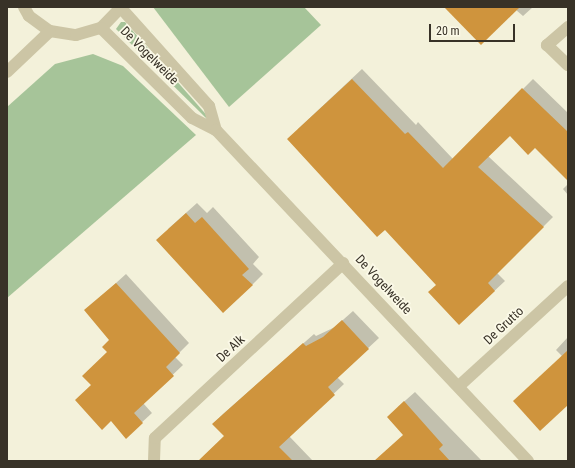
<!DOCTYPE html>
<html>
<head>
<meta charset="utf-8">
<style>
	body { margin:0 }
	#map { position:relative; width:575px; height:468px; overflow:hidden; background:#f3f1da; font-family:"Roboto Condensed",sans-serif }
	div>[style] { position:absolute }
	.green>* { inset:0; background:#a6c499 }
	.shadow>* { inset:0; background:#0003 }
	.building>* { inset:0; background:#cf943d }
	.minor>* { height:12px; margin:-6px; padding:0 6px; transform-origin:6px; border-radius:6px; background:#ccc5a5 }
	span { translate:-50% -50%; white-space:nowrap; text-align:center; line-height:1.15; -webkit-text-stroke:3.5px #fbf9e7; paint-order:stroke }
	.street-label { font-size:13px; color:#383227 }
	.frame { position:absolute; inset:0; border:8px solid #383227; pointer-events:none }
	.scale { position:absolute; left:429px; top:24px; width:86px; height:18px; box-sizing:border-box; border:2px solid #383227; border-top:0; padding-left:5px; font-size:12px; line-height:14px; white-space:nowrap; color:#383227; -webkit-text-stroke:3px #fbf9e7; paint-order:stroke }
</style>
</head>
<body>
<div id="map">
	<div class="green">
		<div style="clip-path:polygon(153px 7px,304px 7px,321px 25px,229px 107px)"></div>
		<div style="clip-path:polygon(121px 22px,125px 22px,210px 119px,208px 120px,120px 33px,116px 29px)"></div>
		<div style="clip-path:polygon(93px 54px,123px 66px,196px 135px,7px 298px,7px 107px,55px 64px)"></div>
	</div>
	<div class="shadow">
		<div style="clip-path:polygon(447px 7px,533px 7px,523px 16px,516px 10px)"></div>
		<div style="clip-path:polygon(362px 69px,416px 125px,418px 122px,453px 159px,533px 79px,568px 113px,568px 180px,535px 147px,510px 135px,488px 156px,553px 217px,497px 273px,505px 281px,459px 324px,437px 285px,298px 129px)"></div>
		<div style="clip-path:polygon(568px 184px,568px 195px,563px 189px)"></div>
		<div style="clip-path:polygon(197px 203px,207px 213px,213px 207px,259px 257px,253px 264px,263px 274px,252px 285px,168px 229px)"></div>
		<div style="clip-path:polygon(126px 274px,189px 343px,175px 357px,183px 365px,143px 403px,152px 413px,126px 437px,92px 385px,108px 352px,111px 340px,86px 310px)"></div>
		<div style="clip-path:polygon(353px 311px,379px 338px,337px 377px,344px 384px,289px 436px,313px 461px,199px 461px,225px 436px,213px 424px,223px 414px,314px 334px,316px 336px,335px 327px)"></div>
		<div style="clip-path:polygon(568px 337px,568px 403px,562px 356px,556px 350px)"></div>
		<div style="clip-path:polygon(415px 392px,482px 461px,398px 461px,404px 435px,398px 407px)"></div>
	</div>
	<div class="building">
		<div style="clip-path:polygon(444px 7px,520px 7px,481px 45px)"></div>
		<div style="clip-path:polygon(352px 79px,405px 134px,408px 132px,443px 168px,522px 88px,568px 132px,568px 181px,535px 148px,528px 155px,510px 136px,478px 167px,544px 227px,488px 283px,495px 291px,459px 325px,428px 292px,436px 285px,385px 230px,377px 237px,287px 139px)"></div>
		<div style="clip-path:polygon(186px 213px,195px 223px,202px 217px,249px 269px,242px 275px,253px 285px,223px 313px,156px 240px)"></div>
		<div style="clip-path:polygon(116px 283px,180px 353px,166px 367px,174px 376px,134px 413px,143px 423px,126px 439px,111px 421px,102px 430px,75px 400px,91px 385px,82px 376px,107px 352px,102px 347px,109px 340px,84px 310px)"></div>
		<div style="clip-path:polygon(342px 320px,369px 349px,328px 387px,335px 395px,279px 447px,293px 461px,198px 461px,224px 436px,212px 424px,303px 343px,306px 346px,323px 337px)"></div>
		<div style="clip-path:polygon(568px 350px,568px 405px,540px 431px,513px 401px)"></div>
		<div style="clip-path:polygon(404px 401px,443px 445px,439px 449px,450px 461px,374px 461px,403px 435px,387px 417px)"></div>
	</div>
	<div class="minor">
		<div style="left:24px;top:7px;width:10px;rotate:61deg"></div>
		<div style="left:29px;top:16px;width:26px;rotate:36deg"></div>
		<div style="left:50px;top:31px;width:26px;rotate:9deg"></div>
		<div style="left:76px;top:35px;width:26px;rotate:-16deg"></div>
		<div style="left:101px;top:28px;width:29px;rotate:-46deg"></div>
		<div style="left:121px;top:8px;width:132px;rotate:48.1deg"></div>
		<div style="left:209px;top:106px;width:25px;rotate:74deg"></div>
		<div style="left:568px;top:27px;width:28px;rotate:139deg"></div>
		<div style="left:547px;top:45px;width:29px;rotate:44deg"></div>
		<div style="left:101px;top:28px;width:128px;rotate:44.7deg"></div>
		<div style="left:192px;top:118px;width:27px;rotate:27deg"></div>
		<div style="left:216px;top:130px;width:455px;rotate:46.7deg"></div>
		<div style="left:7px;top:72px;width:59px;rotate:-43.6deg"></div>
		<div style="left:459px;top:386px;width:148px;rotate:-42.5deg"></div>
		<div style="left:154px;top:461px;width:23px;rotate:-88deg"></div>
		<div style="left:155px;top:438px;width:257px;rotate:-42.9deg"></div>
	</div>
	<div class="street-label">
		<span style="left:149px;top:56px;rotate:45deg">De Vogelweide</span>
		<span style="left:383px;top:285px;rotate:47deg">De Vogelweide</span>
		<span style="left:504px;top:326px;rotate:-43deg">De Grutto</span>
		<span style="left:231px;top:349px;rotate:-43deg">De Alk</span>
	</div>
	<div class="frame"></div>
	<div class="scale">20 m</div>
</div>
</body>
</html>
